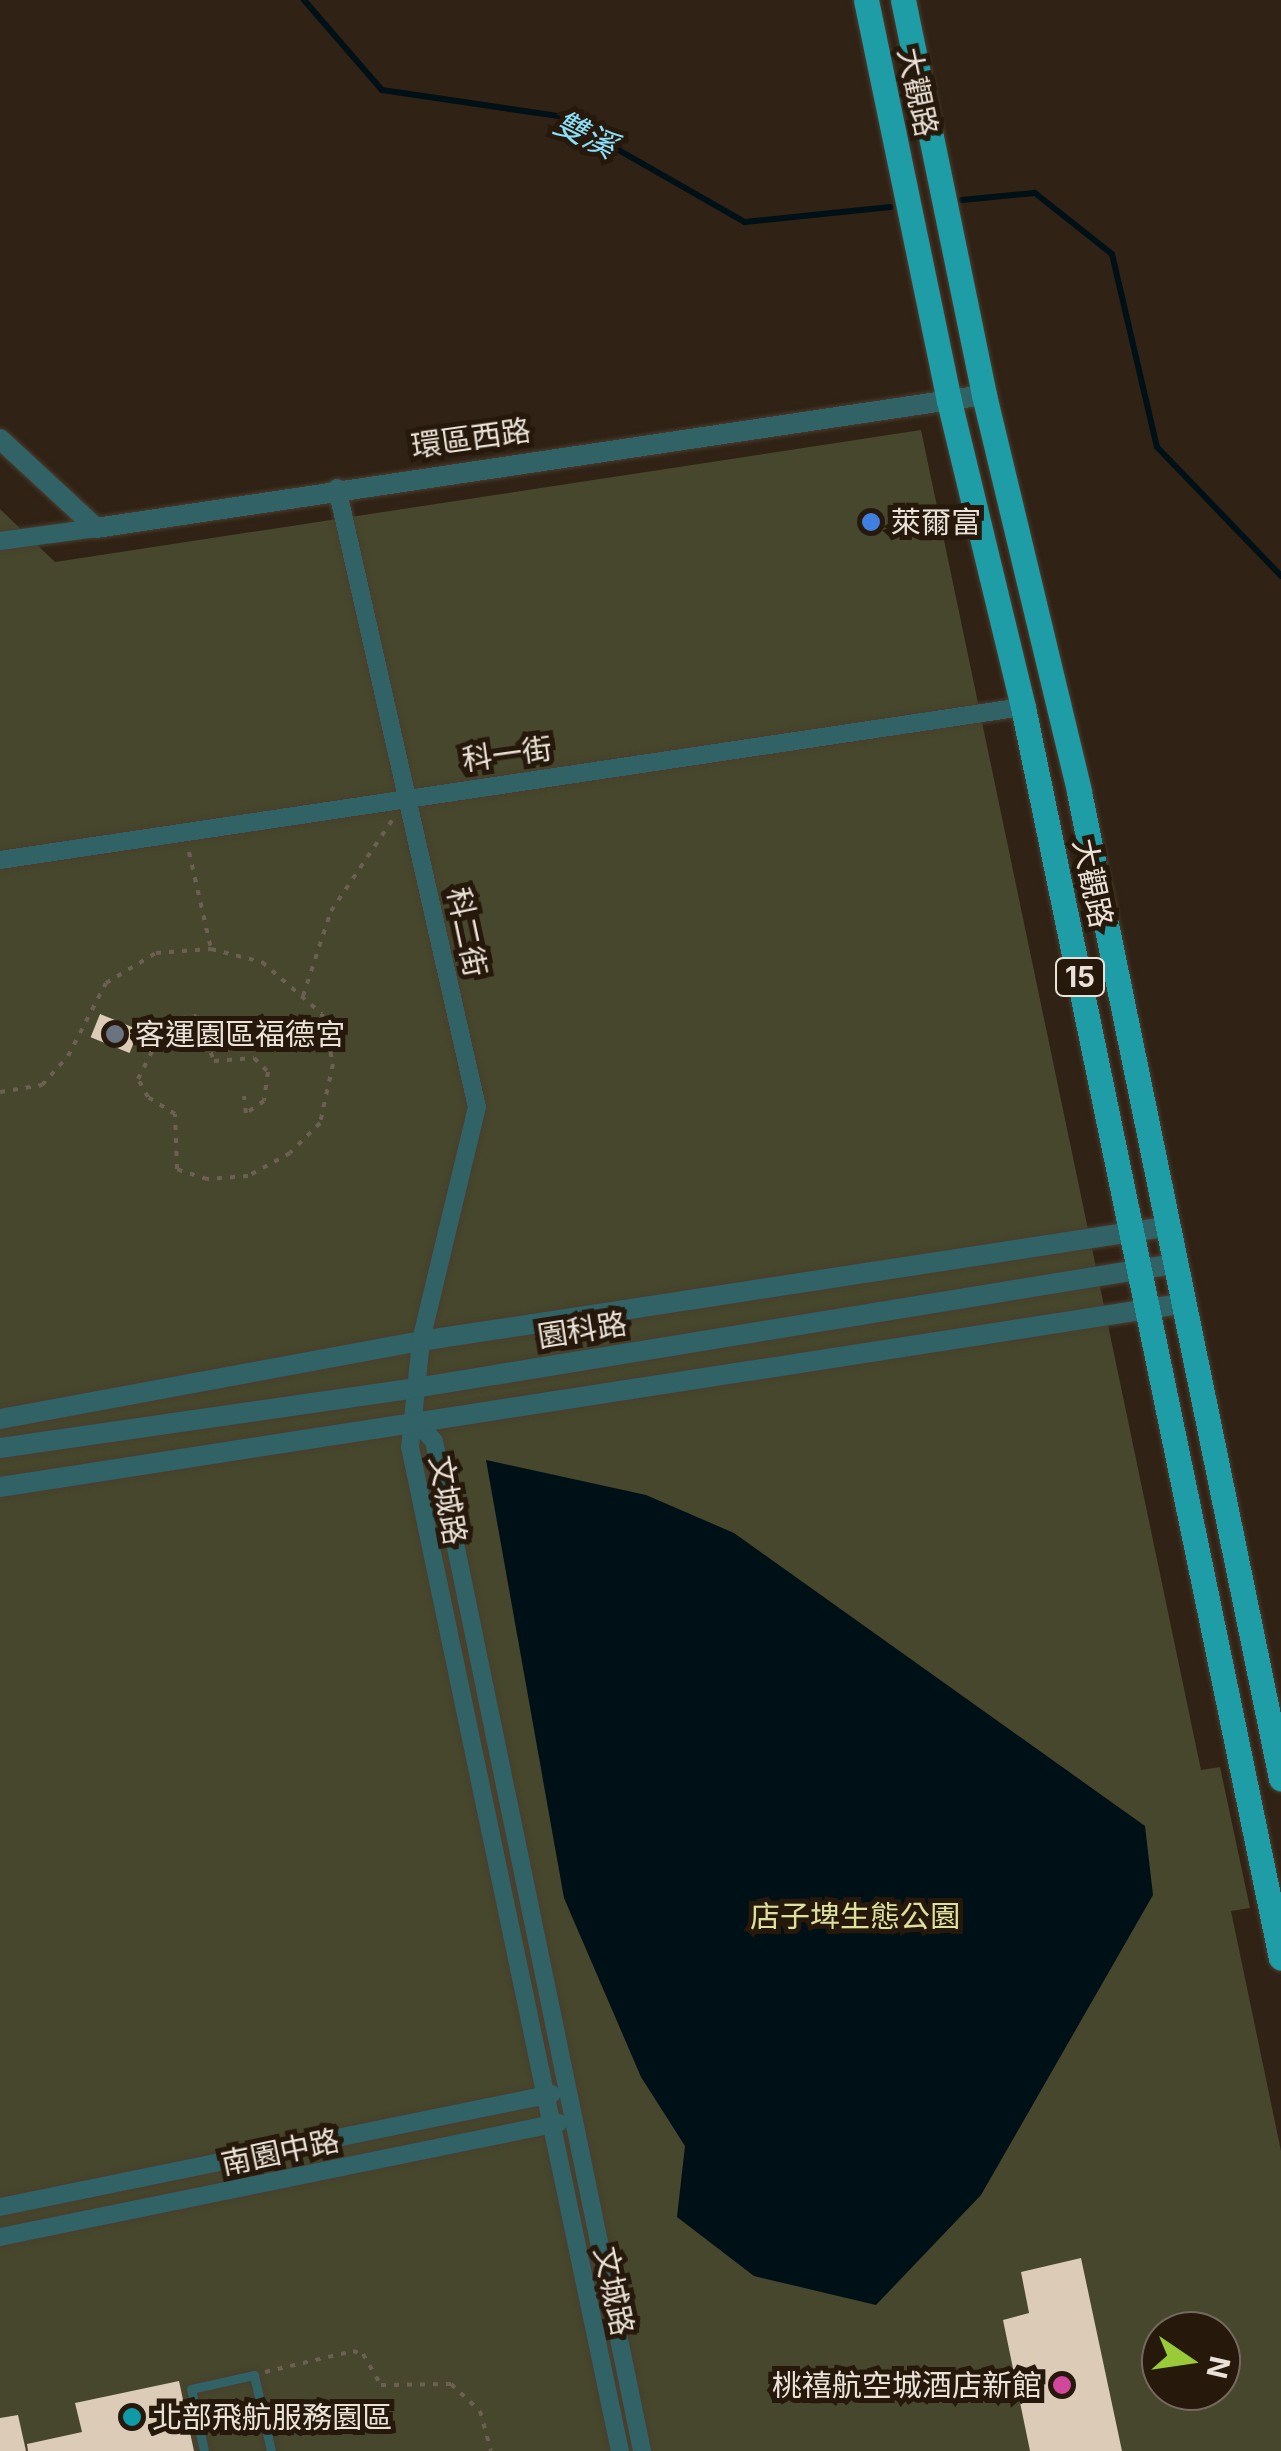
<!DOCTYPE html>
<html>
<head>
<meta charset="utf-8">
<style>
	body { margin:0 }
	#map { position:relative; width:1281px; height:2451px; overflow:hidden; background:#302214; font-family:Inter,"Noto Sans TC",sans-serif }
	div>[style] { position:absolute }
	.green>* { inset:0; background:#46472c }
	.water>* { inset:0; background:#001017 }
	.stream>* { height:6px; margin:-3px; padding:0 3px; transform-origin:3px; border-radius:3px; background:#001017 }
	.building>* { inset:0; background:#dbcbb7; transform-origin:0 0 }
	.path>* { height:4px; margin-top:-2px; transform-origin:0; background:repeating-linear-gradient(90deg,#6c6053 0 5px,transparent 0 13px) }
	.roads { filter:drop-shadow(0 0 2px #4a3d2f) drop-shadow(0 0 2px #4a3d2f) }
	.service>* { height:9px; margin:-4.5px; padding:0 4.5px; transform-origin:4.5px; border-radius:4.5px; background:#306266 }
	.minor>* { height:18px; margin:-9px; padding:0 9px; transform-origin:9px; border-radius:9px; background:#306266 }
	.tertiary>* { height:20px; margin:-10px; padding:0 10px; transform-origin:10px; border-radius:10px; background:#306266 }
	.primary>* { height:25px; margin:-12.5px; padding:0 12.5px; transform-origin:12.5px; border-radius:12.5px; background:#1f9da7 }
	.dots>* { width:28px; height:28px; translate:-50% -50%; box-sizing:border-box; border:5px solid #26190b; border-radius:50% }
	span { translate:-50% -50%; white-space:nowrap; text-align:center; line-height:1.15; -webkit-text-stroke:10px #26190b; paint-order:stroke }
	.shield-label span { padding:2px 8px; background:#26190b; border:2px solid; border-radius:8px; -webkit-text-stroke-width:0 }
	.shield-label { font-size:28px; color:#eae1d8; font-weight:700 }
	.street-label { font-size:30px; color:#eae1d8 }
	.poi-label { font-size:30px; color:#eae1d8 }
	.left { translate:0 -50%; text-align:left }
	.right { translate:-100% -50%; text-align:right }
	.park-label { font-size:30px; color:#dee19b }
	.water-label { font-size:32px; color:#8ae0fa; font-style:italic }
	.north { position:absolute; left:1141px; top:2311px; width:100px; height:100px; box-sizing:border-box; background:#26190b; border:2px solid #74695d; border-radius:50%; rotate:103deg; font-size:28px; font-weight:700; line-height:40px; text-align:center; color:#eae1d8 }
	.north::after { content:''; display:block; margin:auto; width:35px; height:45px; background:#98cb37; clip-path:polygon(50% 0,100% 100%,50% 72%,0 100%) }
</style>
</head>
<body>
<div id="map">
	<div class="green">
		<div style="clip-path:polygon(evenodd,921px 430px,1201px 1770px,1220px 1767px,1250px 1908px,1231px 1911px,1281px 2151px,1281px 2451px,0 2451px,0 509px,55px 562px,921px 430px,1161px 2331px,1221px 2331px,1221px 2391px,1161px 2391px,1161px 2331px)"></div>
	</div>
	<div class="water">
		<div style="clip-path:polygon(486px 1460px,646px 1495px,734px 1533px,1145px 1826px,1153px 1895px,981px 2195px,876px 2305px,754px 2276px,677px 2217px,685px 2146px,641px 2077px,564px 1898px)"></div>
	</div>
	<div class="stream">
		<div style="left:304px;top:0;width:119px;rotate:49.1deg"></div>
		<div style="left:382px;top:90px;width:179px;rotate:8.4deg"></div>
		<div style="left:559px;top:116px;width:214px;rotate:29.7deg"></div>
		<div style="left:745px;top:222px;width:146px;rotate:-5.9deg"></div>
		<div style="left:962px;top:200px;width:73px;rotate:-5.5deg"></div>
		<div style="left:1035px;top:193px;width:98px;rotate:38.4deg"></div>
		<div style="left:1112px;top:254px;width:198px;rotate:76.9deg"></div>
		<div style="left:1157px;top:447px;width:179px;rotate:46.1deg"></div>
	</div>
	<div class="building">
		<div style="left:100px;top:1014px;width:42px;height:25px;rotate:22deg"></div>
		<div style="clip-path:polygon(1081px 2258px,1122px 2451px,1030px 2451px,1003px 2320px,1029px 2313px,1021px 2272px)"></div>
		<div style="clip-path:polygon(179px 2381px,194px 2451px,28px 2451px,27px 2444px,82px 2432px,75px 2403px)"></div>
		<div style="clip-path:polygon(18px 2415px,26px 2451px,0 2451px,0 2418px)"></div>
	</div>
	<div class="path">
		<div style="left:189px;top:852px;width:99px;rotate:77.2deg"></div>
		<div style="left:303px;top:996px;width:89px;rotate:-71.8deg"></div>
		<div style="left:331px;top:911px;width:111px;rotate:-56deg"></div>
		<div style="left:0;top:1092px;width:43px;rotate:-9.5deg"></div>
		<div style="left:42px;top:1085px;width:39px;rotate:-48deg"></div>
		<div style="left:68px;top:1056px;width:82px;rotate:-62.5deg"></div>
		<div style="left:106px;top:983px;width:58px;rotate:-31deg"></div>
		<div style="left:156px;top:953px;width:55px;rotate:-4.2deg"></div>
		<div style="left:211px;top:949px;width:53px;rotate:14.3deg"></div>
		<div style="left:262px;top:962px;width:79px;rotate:40.9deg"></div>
		<div style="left:322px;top:1014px;width:51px;rotate:77.6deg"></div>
		<div style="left:333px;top:1064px;width:60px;rotate:102.4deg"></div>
		<div style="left:320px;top:1123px;width:42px;rotate:135deg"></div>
		<div style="left:290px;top:1153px;width:48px;rotate:151.3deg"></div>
		<div style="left:248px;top:1176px;width:41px;rotate:175.8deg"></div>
		<div style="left:207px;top:1179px;width:32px;rotate:-162deg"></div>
		<div style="left:177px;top:1169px;width:55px;rotate:-92.1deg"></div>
		<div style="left:175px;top:1114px;width:32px;rotate:-148deg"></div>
		<div style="left:148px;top:1097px;width:21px;rotate:-119deg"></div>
		<div style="left:138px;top:1079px;width:66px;rotate:-63deg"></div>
		<div style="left:168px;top:1020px;width:29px;rotate:-8deg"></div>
		<div style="left:197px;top:1016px;width:48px;rotate:69.3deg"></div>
		<div style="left:214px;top:1061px;width:40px;rotate:-4.3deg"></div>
		<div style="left:254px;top:1058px;width:20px;rotate:45deg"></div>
		<div style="left:268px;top:1072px;width:29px;rotate:98deg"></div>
		<div style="left:264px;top:1101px;width:22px;rotate:146deg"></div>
		<div style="left:246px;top:1113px;width:17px;rotate:-97deg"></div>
		<div style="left:265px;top:2372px;width:90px;rotate:-13.4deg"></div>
		<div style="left:353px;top:2351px;width:10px;rotate:17deg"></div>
		<div style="left:363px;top:2354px;width:36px;rotate:60deg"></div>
		<div style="left:381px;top:2385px;width:70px;rotate:-0.8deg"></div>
		<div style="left:451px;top:2384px;width:40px;rotate:43deg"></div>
		<div style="left:480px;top:2411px;width:41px;rotate:74.6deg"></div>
	</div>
	<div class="roads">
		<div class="service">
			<div style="left:204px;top:2451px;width:63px;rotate:-101.8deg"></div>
			<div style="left:191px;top:2389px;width:65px;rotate:-12.5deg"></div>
			<div style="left:254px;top:2375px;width:78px;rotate:77.4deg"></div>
		</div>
		<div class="minor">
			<div style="left:337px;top:488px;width:635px;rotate:77.26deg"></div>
			<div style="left:477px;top:1107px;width:241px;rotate:103.5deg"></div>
			<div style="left:421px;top:1341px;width:107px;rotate:95.9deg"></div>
			<div style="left:410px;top:1447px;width:1026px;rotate:78.19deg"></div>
			<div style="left:0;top:541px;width:97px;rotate:-7.7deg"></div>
			<div style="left:0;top:860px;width:1034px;rotate:-8.51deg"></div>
			<div style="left:414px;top:1419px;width:30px;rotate:48deg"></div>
			<div style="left:434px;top:1441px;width:1031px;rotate:78.36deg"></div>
			<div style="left:0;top:2207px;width:563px;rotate:-11.57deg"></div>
			<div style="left:0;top:2237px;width:570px;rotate:-11.55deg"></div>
		</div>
		<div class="tertiary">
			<div style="left:0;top:439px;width:131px;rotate:42.8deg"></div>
			<div style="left:96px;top:528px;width:898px;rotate:-8.52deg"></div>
			<div style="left:0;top:1419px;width:428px;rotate:-10.5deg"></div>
			<div style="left:421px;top:1341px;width:753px;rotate:-8.71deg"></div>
			<div style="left:0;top:1448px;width:419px;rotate:-8.2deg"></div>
			<div style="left:415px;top:1388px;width:768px;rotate:-9.29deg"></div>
			<div style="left:0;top:1487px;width:1195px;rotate:-8.81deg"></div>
		</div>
		<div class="primary">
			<div style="left:866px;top:0;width:409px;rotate:78.3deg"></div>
			<div style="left:949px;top:401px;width:315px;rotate:76.4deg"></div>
			<div style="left:1023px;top:707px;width:1277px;rotate:78.35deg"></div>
			<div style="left:903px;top:0;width:403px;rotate:78.4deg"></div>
			<div style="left:984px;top:395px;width:408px;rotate:76.5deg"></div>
			<div style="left:1079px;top:792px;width:1007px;rotate:78.43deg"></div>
		</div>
	</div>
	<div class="dots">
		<div style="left:871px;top:522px;background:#3f7fe0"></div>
		<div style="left:115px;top:1034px;background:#6b7280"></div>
		<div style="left:1062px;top:2385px;background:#d1479c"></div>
		<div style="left:132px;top:2417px;background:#0f9aa8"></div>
	</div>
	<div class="shield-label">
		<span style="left:1080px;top:977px">15</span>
	</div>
	<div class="street-label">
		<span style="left:918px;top:92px;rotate:78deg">大觀路</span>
		<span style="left:471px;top:438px;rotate:-8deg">環區西路</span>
		<span style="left:507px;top:754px;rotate:-8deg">科一街</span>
		<span style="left:1093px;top:883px;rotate:78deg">大觀路</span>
		<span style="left:467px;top:932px;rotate:78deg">科二街</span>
		<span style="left:582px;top:1330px;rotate:-9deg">園科路</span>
		<span style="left:448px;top:1500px;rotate:80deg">文城路</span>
		<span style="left:280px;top:2152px;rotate:-12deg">南園中路</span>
		<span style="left:614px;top:2291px;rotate:78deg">文城路</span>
	</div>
	<div class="poi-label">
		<span class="left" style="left:891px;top:522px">萊爾富</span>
		<span class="left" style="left:135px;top:1034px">客運園區福德宮</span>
		<span class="right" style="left:1042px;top:2385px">桃禧航空城酒店新館</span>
		<span class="left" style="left:152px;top:2417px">北部飛航服務園區</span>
	</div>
	<div class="park-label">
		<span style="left:855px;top:1916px">店子埤生態公園</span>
	</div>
	<div class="water-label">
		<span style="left:585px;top:135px;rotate:26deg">雙溪</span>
	</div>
	<div class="north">N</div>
</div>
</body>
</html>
